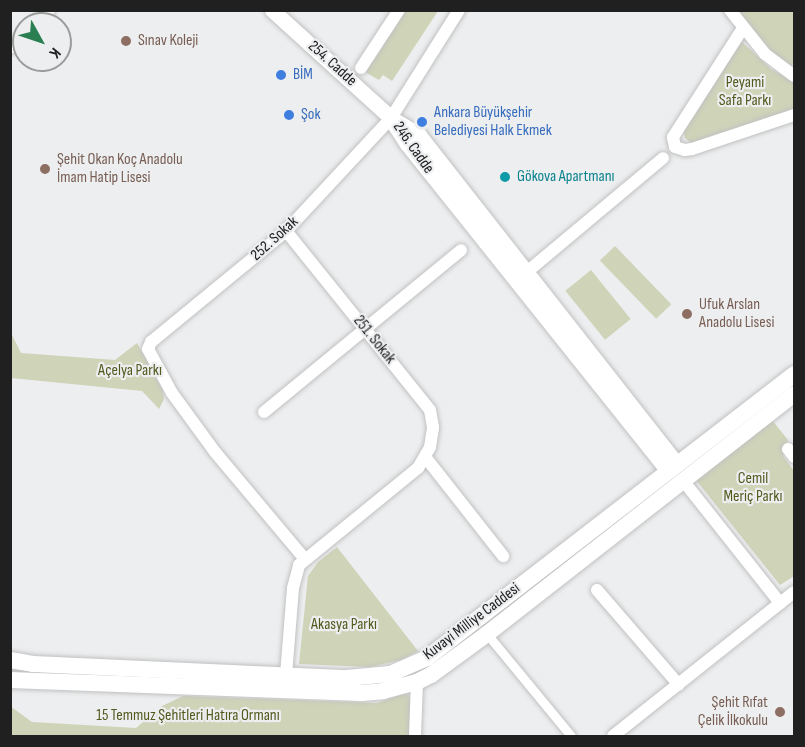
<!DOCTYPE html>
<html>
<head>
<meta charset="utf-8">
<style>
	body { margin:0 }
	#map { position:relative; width:805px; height:747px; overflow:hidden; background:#edeeef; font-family:"Sofia Sans Condensed",sans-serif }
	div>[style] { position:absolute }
	.green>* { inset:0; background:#cfd3b8; transform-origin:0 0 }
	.roads { filter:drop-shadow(0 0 2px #c1c1c2) drop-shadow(0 0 2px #c1c1c2) }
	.pedestrian>* { height:9px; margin:-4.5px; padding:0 4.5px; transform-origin:4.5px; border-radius:4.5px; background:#fff }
	.minor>* { height:12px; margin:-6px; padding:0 6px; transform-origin:6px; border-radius:6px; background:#fff }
	.tertiary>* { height:15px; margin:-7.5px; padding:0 7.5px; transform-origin:7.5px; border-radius:7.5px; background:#fff }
	.secondary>* { height:16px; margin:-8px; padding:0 8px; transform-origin:8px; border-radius:8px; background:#fff }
	.dots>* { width:16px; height:16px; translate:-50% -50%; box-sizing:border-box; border:3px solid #edeeef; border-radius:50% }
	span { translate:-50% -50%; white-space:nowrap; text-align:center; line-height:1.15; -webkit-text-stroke:4.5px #edeeef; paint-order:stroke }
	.education-label { font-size:16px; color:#785e54 }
	.left { translate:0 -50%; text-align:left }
	.right { translate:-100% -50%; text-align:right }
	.street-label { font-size:16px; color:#202021 }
	.shop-label { font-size:16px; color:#366cbe }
	.park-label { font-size:16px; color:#54591e }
	.culture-label { font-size:16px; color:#0d838f }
	.frame { position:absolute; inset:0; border:12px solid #202021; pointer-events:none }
	.north { position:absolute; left:12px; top:12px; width:60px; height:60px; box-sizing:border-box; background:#edeeef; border:2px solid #9b9c9d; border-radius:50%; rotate:130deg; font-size:16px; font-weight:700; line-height:24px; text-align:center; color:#202021 }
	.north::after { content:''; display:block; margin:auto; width:21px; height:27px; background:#297f52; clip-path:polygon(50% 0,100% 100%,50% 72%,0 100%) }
</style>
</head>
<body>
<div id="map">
	<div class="green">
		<div style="clip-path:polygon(405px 11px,438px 11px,392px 81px,383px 75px,379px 80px,365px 72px)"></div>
		<div style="clip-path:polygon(734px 11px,794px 11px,794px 62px,790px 69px,756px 40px)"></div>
		<div style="clip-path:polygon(741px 41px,771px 69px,794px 82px,794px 110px,694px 145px,685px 138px,683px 129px)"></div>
		<div style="left:615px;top:246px;width:81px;height:21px;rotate:46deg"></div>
		<div style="left:591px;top:270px;width:63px;height:33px;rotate:51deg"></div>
		<div style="clip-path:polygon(10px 331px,21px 353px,115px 360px,137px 343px,163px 391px,164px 399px,159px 409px,142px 391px,11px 378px)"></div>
		<div style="clip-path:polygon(772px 420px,788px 440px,783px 456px,794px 471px,794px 576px,780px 585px,696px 480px)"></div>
		<div style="clip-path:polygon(337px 547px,418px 651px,401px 660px,370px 667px,299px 664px,308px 576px,318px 562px)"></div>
		<div style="clip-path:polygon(406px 693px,412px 700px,409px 736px,11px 736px,10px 706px,32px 722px,136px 728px,162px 706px,183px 696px,377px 703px)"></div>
	</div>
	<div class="roads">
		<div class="pedestrian">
			<div style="left:487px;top:634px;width:132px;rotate:50.5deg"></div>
		</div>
		<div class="minor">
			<div style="left:730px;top:10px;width:56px;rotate:51.5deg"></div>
			<div style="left:765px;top:54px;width:36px;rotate:37deg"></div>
			<div style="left:37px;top:24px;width:18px;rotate:-49deg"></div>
			<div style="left:743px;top:28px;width:130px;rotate:122.7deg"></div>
			<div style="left:673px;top:137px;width:10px;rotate:79deg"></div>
			<div style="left:675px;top:147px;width:10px;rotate:17deg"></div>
			<div style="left:685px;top:150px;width:7px;rotate:-8deg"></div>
			<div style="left:692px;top:149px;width:108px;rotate:-18.4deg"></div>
			<div style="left:10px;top:48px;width:18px;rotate:-41deg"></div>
			<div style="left:361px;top:68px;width:69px;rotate:-56.8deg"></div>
			<div style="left:528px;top:271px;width:176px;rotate:-39.9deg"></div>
			<div style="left:264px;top:412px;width:255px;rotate:-39.4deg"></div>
			<div style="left:788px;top:449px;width:10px;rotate:53deg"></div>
			<div style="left:426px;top:458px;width:125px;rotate:51.8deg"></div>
			<div style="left:689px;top:488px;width:147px;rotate:51.6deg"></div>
			<div style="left:304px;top:558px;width:138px;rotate:-130deg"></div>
			<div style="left:215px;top:452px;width:73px;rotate:-126.1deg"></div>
			<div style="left:172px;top:393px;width:50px;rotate:-118.6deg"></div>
			<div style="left:148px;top:349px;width:8px;rotate:-67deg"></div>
			<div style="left:151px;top:342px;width:175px;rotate:-39.4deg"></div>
			<div style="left:286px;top:231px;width:154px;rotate:-47.1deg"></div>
			<div style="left:391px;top:118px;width:128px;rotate:-57.8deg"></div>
			<div style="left:597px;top:590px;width:125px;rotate:49.2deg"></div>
			<div style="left:286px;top:675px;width:87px;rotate:-85.4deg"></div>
			<div style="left:293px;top:588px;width:24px;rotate:-75deg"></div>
			<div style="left:299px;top:565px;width:154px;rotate:-39.2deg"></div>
			<div style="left:418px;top:468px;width:24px;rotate:-60deg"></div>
			<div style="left:430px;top:447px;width:20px;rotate:-81deg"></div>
			<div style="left:433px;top:427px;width:17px;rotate:-100deg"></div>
			<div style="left:430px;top:410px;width:230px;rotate:-128.8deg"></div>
			<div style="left:415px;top:736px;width:54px;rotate:-87.9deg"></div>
			<div style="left:613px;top:736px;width:231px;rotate:-38.5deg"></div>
		</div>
		<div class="tertiary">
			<div style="left:272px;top:10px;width:161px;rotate:42.2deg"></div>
			<div style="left:391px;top:118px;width:33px;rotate:31deg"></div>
			<div style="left:419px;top:135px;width:418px;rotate:51.9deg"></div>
			<div style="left:392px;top:121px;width:27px;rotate:57deg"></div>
			<div style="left:407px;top:144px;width:418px;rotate:51.4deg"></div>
		</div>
		<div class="secondary">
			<div style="left:10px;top:660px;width:23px;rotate:10deg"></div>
			<div style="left:33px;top:664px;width:314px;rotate:2.6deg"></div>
			<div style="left:347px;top:678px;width:43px;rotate:-5.3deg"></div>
			<div style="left:390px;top:674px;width:40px;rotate:-23.4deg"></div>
			<div style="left:427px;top:658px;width:464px;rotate:-37.7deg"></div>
			<div style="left:10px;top:680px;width:352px;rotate:2.1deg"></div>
			<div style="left:362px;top:693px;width:21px;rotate:-5deg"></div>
			<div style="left:383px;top:691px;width:35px;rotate:-15deg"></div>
			<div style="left:417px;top:682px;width:16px;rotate:-27deg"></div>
			<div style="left:431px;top:675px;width:69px;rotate:-36.2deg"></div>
			<div style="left:487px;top:634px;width:390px;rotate:-38deg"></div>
		</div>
	</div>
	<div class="dots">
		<div style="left:126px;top:41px;background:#8d6e63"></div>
		<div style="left:281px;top:75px;background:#3f7fe0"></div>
		<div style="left:289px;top:115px;background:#3f7fe0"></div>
		<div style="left:422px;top:122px;background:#3f7fe0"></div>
		<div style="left:45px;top:169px;background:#8d6e63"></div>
		<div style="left:505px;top:177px;background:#0f9aa8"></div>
		<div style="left:687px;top:314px;background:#8d6e63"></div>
		<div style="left:780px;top:712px;background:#8d6e63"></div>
	</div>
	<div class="education-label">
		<span class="left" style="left:138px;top:41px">Sınav Koleji</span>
		<span class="left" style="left:57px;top:169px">Şehit Okan Koç Anadolu<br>İmam Hatip Lisesi</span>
		<span class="left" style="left:699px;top:314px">Ufuk Arslan<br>Anadolu Lisesi</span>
		<span class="right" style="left:768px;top:712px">Şehit Rıfat<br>Çelik İlkokulu</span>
	</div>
	<div class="street-label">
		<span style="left:332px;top:64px;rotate:42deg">254. Cadde</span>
		<span style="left:413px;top:148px;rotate:55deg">246. Cadde</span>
		<span style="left:275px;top:239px;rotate:-42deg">252. Sokak</span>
		<span style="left:374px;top:340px;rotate:51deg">251. Sokak</span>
		<span style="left:472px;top:622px;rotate:-37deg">Kuvayi Milliye Caddesi</span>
	</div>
	<div class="shop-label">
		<span class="left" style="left:293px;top:75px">BİM</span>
		<span class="left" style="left:434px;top:122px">Ankara Büyükşehir<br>Belediyesi Halk Ekmek</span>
		<span class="left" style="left:301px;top:115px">Şok</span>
	</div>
	<div class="park-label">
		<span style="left:745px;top:92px">Peyami<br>Safa Parkı</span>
		<span style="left:130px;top:371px">Açelya Parkı</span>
		<span style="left:753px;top:488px">Cemil<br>Meriç Parkı</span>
		<span style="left:344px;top:625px">Akasya Parkı</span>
		<span style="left:188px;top:716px">15 Temmuz Şehitleri Hatıra Ormanı</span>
	</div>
	<div class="culture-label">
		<span class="left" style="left:517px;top:177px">Gökova Apartmanı</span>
	</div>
	<div class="frame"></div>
	<div class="north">K</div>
</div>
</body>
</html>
